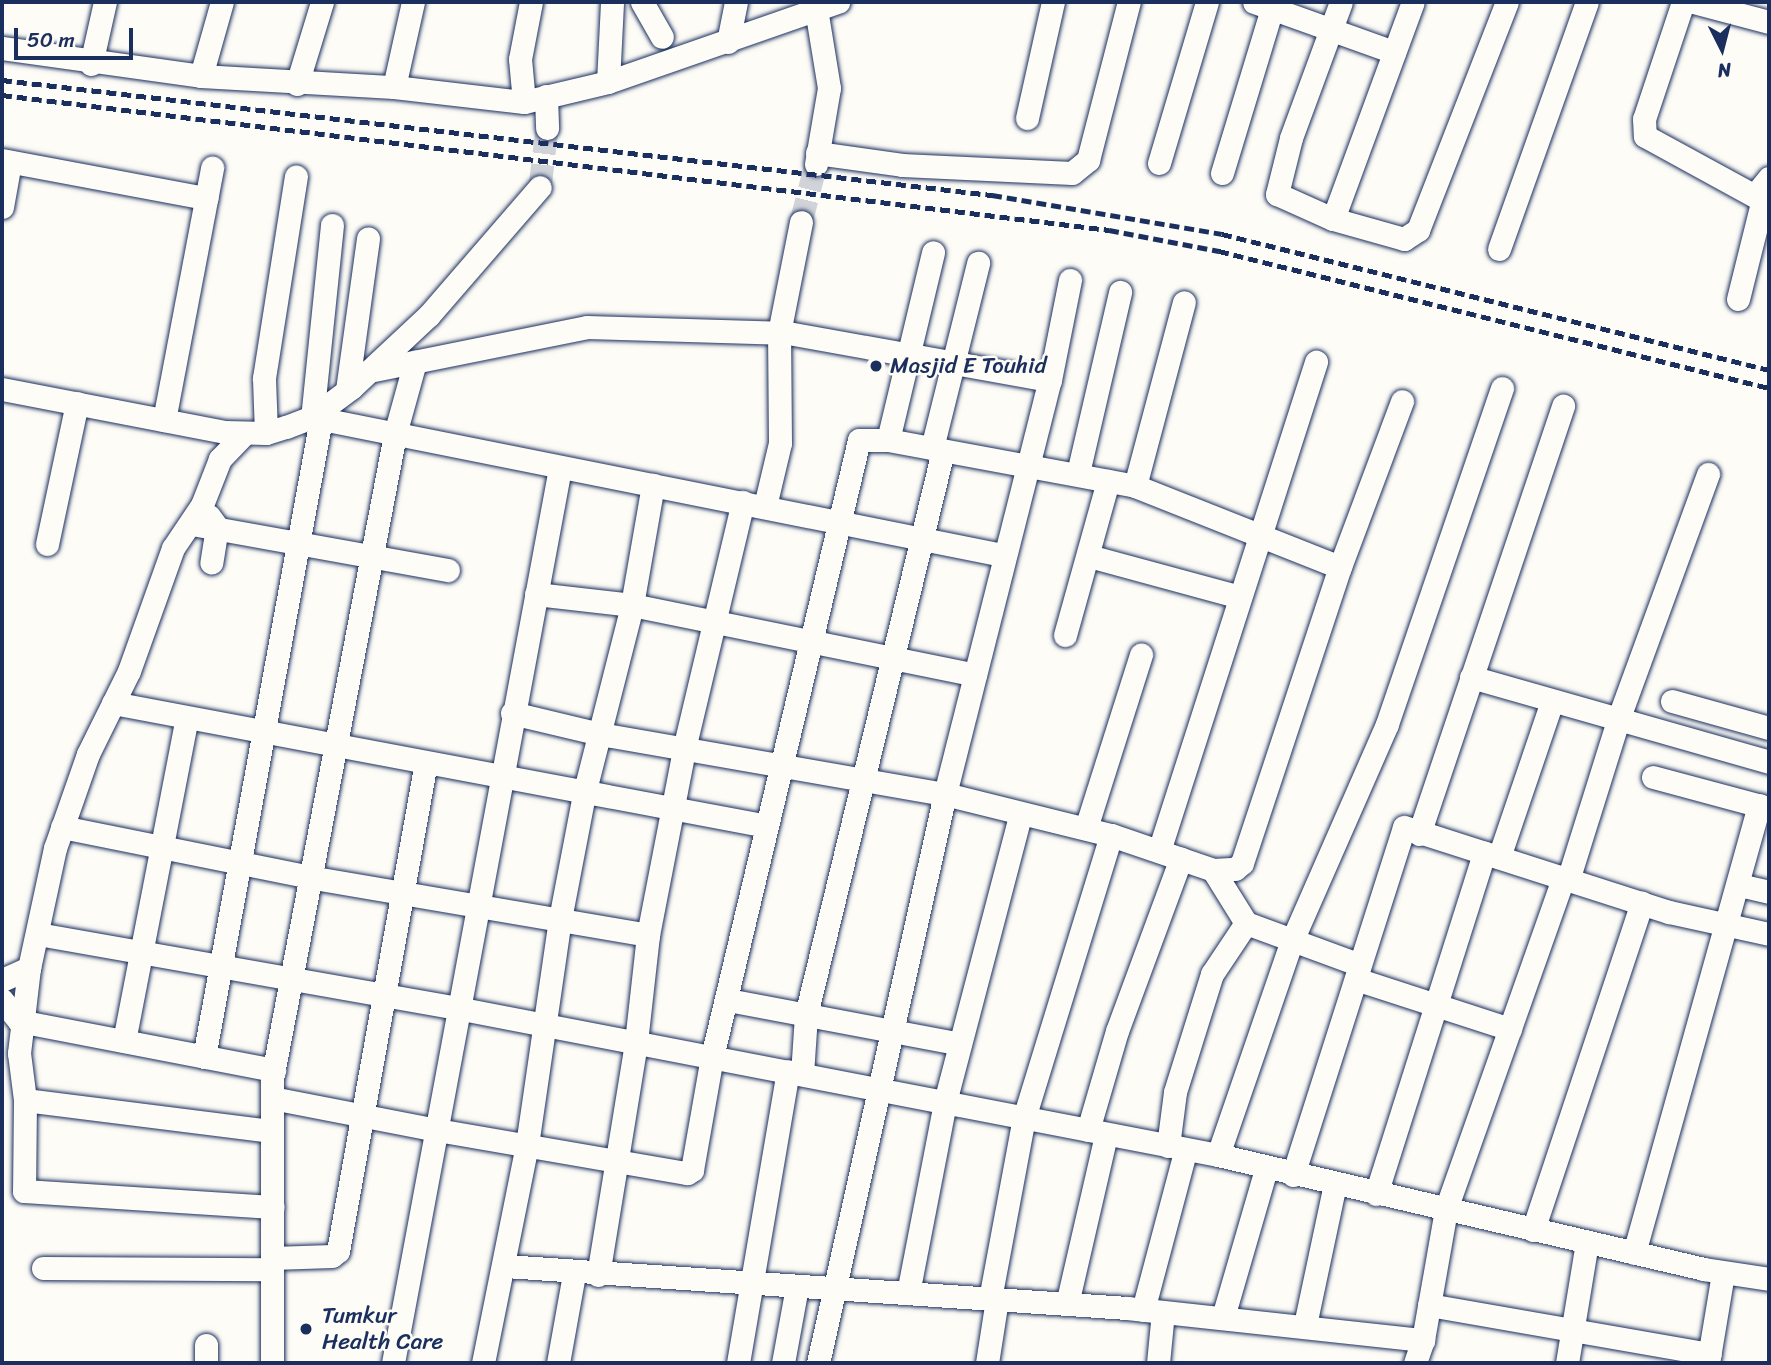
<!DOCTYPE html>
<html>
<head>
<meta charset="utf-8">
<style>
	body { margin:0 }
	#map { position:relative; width:1771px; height:1365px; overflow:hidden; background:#fdfcf7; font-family:Sriracha,sans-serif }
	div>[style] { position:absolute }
	.minor-tunnel>* { height:23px; margin-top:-11.5px; transform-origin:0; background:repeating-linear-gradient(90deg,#d0d3d8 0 23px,transparent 0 34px) }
	.roads { filter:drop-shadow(0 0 2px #1b2f5e) drop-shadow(0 0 2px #1b2f5e) }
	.minor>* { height:23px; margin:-11.5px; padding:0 11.5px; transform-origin:11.5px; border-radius:11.5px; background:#fdfcf7 }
	.rail>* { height:4.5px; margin-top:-2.25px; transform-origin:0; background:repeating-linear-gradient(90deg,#1b2f5e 0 10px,transparent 0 15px) }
	.dots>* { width:19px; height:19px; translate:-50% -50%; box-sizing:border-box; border:4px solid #fdfcf7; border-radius:50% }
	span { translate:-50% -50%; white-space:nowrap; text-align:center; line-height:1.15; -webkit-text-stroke:5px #fdfcf7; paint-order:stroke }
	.poi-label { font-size:23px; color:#1b2f5e }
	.left { translate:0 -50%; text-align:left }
	.frame { position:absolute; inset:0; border:4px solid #1b2f5e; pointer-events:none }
	.north { position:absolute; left:1687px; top:14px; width:70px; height:70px; -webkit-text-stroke:5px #fdfcf7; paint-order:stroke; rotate:174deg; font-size:19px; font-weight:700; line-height:28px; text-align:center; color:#1b2f5e }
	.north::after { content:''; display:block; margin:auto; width:24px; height:32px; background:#1b2f5e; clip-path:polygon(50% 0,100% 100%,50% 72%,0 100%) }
	.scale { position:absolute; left:14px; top:28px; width:119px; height:32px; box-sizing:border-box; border:4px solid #1b2f5e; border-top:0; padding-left:9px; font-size:21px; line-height:24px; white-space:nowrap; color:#1b2f5e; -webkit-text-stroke:5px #fdfcf7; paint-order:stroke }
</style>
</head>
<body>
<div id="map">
	<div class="minor-tunnel">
		<div style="left:540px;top:187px;width:59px;rotate:-83.2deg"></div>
		<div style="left:801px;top:222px;width:60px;rotate:-75.5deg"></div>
	</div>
	<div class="roads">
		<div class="minor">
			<div style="left:642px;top:2px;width:40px;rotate:60.3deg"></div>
			<div style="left:1254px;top:2px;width:149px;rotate:19.7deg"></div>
			<div style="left:1341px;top:2px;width:145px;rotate:110.2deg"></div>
			<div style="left:1291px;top:138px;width:58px;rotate:104deg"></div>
			<div style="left:1277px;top:194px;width:61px;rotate:24.1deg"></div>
			<div style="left:1333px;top:219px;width:74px;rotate:15.7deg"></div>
			<div style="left:1404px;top:239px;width:17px;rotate:-33deg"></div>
			<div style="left:1418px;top:230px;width:245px;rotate:-68.7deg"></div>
			<div style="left:1683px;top:2px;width:123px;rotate:108.4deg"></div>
			<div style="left:1644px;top:119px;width:17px;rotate:87deg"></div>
			<div style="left:1645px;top:136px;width:141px;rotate:28.7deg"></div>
			<div style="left:1693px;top:2px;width:79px;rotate:14.7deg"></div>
			<div style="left:728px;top:42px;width:41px;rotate:-78.7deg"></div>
			<div style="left:2px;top:48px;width:201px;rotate:8deg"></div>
			<div style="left:201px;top:76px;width:193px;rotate:3.3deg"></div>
			<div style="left:394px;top:87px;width:131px;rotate:6.6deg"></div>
			<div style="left:524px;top:102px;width:86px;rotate:-13.4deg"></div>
			<div style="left:608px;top:82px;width:244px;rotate:-19.2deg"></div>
			<div style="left:91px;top:64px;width:64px;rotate:-77.3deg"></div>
			<div style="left:201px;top:76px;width:77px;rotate:-74.2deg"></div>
			<div style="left:608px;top:82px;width:80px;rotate:-87.1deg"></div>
			<div style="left:297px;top:84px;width:86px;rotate:-73deg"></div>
			<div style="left:394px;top:87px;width:87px;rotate:-77.4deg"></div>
			<div style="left:546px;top:96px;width:32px;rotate:88deg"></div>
			<div style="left:524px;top:102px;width:43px;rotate:-95.3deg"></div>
			<div style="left:520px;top:59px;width:58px;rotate:-79.1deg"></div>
			<div style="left:1027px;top:118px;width:119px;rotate:-77.4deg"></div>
			<div style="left:817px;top:153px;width:86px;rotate:8deg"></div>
			<div style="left:902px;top:165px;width:170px;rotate:2.7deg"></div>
			<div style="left:1072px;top:173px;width:21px;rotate:-39deg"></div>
			<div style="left:1088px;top:160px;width:163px;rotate:-75.5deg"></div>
			<div style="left:2px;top:160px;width:208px;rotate:10.6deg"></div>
			<div style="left:1159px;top:163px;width:168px;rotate:-73.4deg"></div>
			<div style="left:816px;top:164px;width:77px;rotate:-80.3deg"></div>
			<div style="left:829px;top:88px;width:80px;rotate:-99.3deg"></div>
			<div style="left:1222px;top:173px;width:179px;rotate:-73.1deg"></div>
			<div style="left:1755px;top:195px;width:22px;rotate:-51deg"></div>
			<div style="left:2px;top:207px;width:46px;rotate:-79.9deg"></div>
			<div style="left:1333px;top:219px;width:231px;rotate:-69.8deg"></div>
			<div style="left:332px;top:225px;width:193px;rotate:95.9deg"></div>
			<div style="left:312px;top:417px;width:704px;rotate:11.31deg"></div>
			<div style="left:1499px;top:249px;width:262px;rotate:-70.4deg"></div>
			<div style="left:1738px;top:299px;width:103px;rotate:-76deg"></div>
			<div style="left:369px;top:371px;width:222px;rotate:-11.4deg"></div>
			<div style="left:587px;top:327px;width:201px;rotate:1.7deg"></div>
			<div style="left:788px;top:333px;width:266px;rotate:10.2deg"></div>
			<div style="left:2px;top:389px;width:227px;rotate:10.9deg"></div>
			<div style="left:225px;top:432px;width:41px;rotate:1.4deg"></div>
			<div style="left:266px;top:433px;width:21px;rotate:-17deg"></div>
			<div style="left:286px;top:427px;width:28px;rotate:-21deg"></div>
			<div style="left:312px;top:417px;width:49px;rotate:-36.6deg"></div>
			<div style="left:351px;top:388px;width:107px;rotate:-43.1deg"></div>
			<div style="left:429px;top:315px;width:169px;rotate:-49.1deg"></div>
			<div style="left:347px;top:390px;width:153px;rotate:-82.1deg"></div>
			<div style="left:164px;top:420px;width:257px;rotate:-79.2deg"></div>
			<div style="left:266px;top:433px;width:55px;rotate:-92.1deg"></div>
			<div style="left:264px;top:378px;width:204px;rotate:-81deg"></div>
			<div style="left:244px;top:434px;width:35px;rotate:134deg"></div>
			<div style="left:220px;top:459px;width:49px;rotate:111.4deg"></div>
			<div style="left:202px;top:505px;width:52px;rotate:124deg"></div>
			<div style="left:173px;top:548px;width:131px;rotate:109.7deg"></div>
			<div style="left:129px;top:671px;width:93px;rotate:116.3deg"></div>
			<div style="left:88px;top:754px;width:100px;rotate:109.3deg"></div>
			<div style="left:55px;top:848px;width:123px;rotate:102.2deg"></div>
			<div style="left:29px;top:968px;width:86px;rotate:96.7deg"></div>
			<div style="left:19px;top:1053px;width:47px;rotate:82.7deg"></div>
			<div style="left:25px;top:1100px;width:91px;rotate:90.6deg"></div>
			<div style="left:24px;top:1191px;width:249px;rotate:3.7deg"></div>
			<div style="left:888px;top:440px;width:193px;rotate:-76.5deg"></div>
			<div style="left:932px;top:448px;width:191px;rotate:-76deg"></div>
			<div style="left:1078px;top:473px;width:186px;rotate:-76.9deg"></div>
			<div style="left:1135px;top:486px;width:190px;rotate:-75.1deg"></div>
			<div style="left:765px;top:506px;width:65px;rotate:-76.6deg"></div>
			<div style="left:780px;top:443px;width:110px;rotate:-90.5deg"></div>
			<div style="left:779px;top:333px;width:113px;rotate:-78.8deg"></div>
			<div style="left:209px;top:516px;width:14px;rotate:54deg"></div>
			<div style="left:217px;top:527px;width:36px;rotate:99deg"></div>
			<div style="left:192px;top:524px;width:260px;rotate:10.2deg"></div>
			<div style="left:47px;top:544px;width:144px;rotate:-78deg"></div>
			<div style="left:1089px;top:556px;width:156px;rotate:15.2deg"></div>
			<div style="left:536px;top:594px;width:97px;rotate:6.5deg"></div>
			<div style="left:632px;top:605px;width:350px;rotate:11.5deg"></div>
			<div style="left:1065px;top:635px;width:160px;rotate:-74.4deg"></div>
			<div style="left:1471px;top:677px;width:310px;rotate:15.9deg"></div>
			<div style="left:1672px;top:701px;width:101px;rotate:15.6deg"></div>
			<div style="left:113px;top:703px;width:665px;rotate:10.65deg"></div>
			<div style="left:512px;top:713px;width:90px;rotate:13.4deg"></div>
			<div style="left:600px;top:734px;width:350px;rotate:9.9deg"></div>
			<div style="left:945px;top:794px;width:171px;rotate:13.9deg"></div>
			<div style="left:1111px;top:835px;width:108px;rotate:18.9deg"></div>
			<div style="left:1213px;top:870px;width:22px;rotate:-3deg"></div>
			<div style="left:1235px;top:869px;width:9px;rotate:-41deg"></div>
			<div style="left:1242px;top:863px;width:312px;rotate:-71.7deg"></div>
			<div style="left:1340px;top:567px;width:177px;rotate:-69.5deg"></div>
			<div style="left:1653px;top:777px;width:120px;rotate:15deg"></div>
			<div style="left:62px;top:827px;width:252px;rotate:11.4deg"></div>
			<div style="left:309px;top:877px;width:344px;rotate:9.7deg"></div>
			<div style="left:648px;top:935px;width:189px;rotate:-79deg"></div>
			<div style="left:684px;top:749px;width:254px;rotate:-76.6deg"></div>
			<div style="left:1086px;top:828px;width:182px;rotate:-72.4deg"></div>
			<div style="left:1419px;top:834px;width:452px;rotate:-71.4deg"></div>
			<div style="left:1159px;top:851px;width:514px;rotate:-72.2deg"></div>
			<div style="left:1499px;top:857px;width:165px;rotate:-71.2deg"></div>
			<div style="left:1213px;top:870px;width:62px;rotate:58.1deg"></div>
			<div style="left:1568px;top:880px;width:168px;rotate:-72.6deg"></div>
			<div style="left:1618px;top:720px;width:262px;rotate:-69.9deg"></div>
			<div style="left:1739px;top:885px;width:31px;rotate:13deg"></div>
			<div style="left:38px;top:934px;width:431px;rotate:10deg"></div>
			<div style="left:462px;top:1009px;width:770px;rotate:10.93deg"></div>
			<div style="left:1218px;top:1155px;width:499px;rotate:13.2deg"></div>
			<div style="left:1704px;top:1269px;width:66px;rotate:8.7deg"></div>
			<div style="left:1356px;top:979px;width:162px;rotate:18deg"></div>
			<div style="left:2px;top:980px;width:30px;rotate:-24deg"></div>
			<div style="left:2px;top:1000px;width:27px;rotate:51deg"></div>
			<div style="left:19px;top:1021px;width:260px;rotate:10.9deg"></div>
			<div style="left:728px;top:1000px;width:236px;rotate:10.7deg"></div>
			<div style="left:124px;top:1041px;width:329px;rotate:-79deg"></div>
			<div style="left:204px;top:1057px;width:649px;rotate:-79.61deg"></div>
			<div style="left:802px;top:1074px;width:59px;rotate:-86.1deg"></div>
			<div style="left:806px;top:1015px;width:580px;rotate:-76.35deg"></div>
			<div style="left:272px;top:1098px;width:168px;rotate:11deg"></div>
			<div style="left:437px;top:1130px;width:254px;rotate:9.8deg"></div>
			<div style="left:687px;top:1173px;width:6px;rotate:-31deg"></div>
			<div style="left:692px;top:1170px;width:115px;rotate:-80deg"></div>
			<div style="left:712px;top:1057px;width:634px;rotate:-76.6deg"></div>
			<div style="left:859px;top:440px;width:29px"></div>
			<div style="left:888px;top:440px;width:251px;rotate:10.5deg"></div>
			<div style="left:1135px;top:486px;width:220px;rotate:21.6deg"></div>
			<div style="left:25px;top:1100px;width:249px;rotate:7.2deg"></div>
			<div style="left:1088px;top:1130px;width:103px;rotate:-73.7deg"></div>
			<div style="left:1117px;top:1031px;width:184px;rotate:-69.7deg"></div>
			<div style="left:1168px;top:1146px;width:54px;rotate:-82.6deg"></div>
			<div style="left:1175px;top:1092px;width:124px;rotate:-72.6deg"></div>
			<div style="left:1212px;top:974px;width:61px;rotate:-56.3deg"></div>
			<div style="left:1246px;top:923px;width:121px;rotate:20.2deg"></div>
			<div style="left:1218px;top:1155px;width:224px;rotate:-71deg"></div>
			<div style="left:1291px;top:943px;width:239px;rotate:-66.3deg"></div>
			<div style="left:1387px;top:724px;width:355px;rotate:-71.1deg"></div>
			<div style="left:1293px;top:1175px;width:365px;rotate:-72.3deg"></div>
			<div style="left:1404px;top:827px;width:278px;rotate:17.8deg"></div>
			<div style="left:1669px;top:912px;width:102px;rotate:12.4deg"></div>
			<div style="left:1376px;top:1194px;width:358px;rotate:-72.4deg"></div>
			<div style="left:1533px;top:1230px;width:345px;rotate:-71.6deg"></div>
			<div style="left:1634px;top:1253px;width:465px;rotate:-74.4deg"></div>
			<div style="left:272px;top:1258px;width:60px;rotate:-1.9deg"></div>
			<div style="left:332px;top:1256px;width:8px;rotate:-40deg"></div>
			<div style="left:338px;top:1251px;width:495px;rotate:-79.8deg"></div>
			<div style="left:505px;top:1266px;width:623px;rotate:3.86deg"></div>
			<div style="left:1127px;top:1308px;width:298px;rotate:6.2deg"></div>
			<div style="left:1423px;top:1340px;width:133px;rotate:-80deg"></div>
			<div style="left:1446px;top:1209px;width:351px;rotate:-70.5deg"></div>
			<div style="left:43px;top:1268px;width:229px;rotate:0.3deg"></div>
			<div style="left:598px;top:1275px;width:236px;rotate:-80.7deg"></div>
			<div style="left:636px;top:1042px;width:108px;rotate:-83.6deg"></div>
			<div style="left:908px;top:1293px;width:195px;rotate:-79deg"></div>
			<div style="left:945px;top:1102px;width:296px;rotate:-75.3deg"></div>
			<div style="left:990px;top:1299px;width:184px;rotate:-79.4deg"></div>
			<div style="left:1024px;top:1118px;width:296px;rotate:-72.9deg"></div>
			<div style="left:1067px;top:1304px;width:173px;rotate:-77deg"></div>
			<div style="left:1429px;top:1305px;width:285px;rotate:9.9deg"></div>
			<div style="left:1143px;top:1310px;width:163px;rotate:-75.1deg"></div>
			<div style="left:1223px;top:1317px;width:154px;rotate:-73.8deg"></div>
			<div style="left:1305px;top:1325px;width:144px;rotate:-78deg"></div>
			<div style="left:206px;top:1363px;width:18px;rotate:-90deg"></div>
			<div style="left:272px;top:1363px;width:284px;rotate:-90deg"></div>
			<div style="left:272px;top:1079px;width:657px;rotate:-79.2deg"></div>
			<div style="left:395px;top:434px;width:75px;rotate:-74.5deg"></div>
			<div style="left:393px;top:1363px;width:910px;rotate:-79.43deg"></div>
			<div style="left:483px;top:1363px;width:222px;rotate:-78.6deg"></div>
			<div style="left:527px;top:1145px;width:228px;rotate:-81.7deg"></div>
			<div style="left:560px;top:919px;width:127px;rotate:-79.1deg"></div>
			<div style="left:584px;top:794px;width:195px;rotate:-75.7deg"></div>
			<div style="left:632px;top:605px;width:122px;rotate:-80.1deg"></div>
			<div style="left:558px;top:1363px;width:90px;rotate:-79.8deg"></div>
			<div style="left:738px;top:1363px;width:296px;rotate:-80.3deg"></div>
			<div style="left:783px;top:1363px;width:77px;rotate:-79.6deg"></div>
			<div style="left:818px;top:1363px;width:583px;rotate:-77.42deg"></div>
			<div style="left:945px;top:794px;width:427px;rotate:-75.8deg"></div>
			<div style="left:1050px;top:380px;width:102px;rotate:-78.7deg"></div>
			<div style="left:987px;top:1363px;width:65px;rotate:-81.1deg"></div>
			<div style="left:1158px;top:1363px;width:51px;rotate:-84.4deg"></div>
			<div style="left:1415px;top:1363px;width:24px;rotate:-71deg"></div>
			<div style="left:1567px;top:1363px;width:123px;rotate:-80.6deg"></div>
			<div style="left:1708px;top:1363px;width:91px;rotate:-80.5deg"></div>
		</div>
	</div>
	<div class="rail">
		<div style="left:2px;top:80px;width:997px;rotate:6.63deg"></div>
		<div style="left:992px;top:195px;width:233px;rotate:9.6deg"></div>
		<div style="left:1222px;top:234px;width:564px;rotate:13.96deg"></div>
		<div style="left:2px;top:95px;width:1115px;rotate:6.95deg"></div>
		<div style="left:1109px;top:230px;width:112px;rotate:10.8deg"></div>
		<div style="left:1219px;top:251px;width:567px;rotate:13.99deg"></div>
	</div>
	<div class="dots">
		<div style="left:876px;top:366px;background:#1b2f5e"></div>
		<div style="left:306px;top:1329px;background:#1b2f5e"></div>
	</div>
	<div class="poi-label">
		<span class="left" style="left:890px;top:366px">Masjid E Touhid</span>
		<span class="left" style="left:322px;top:1329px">Tumkur<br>Health Care</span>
	</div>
	<div class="frame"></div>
	<div class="north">N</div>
	<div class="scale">50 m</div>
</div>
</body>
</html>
